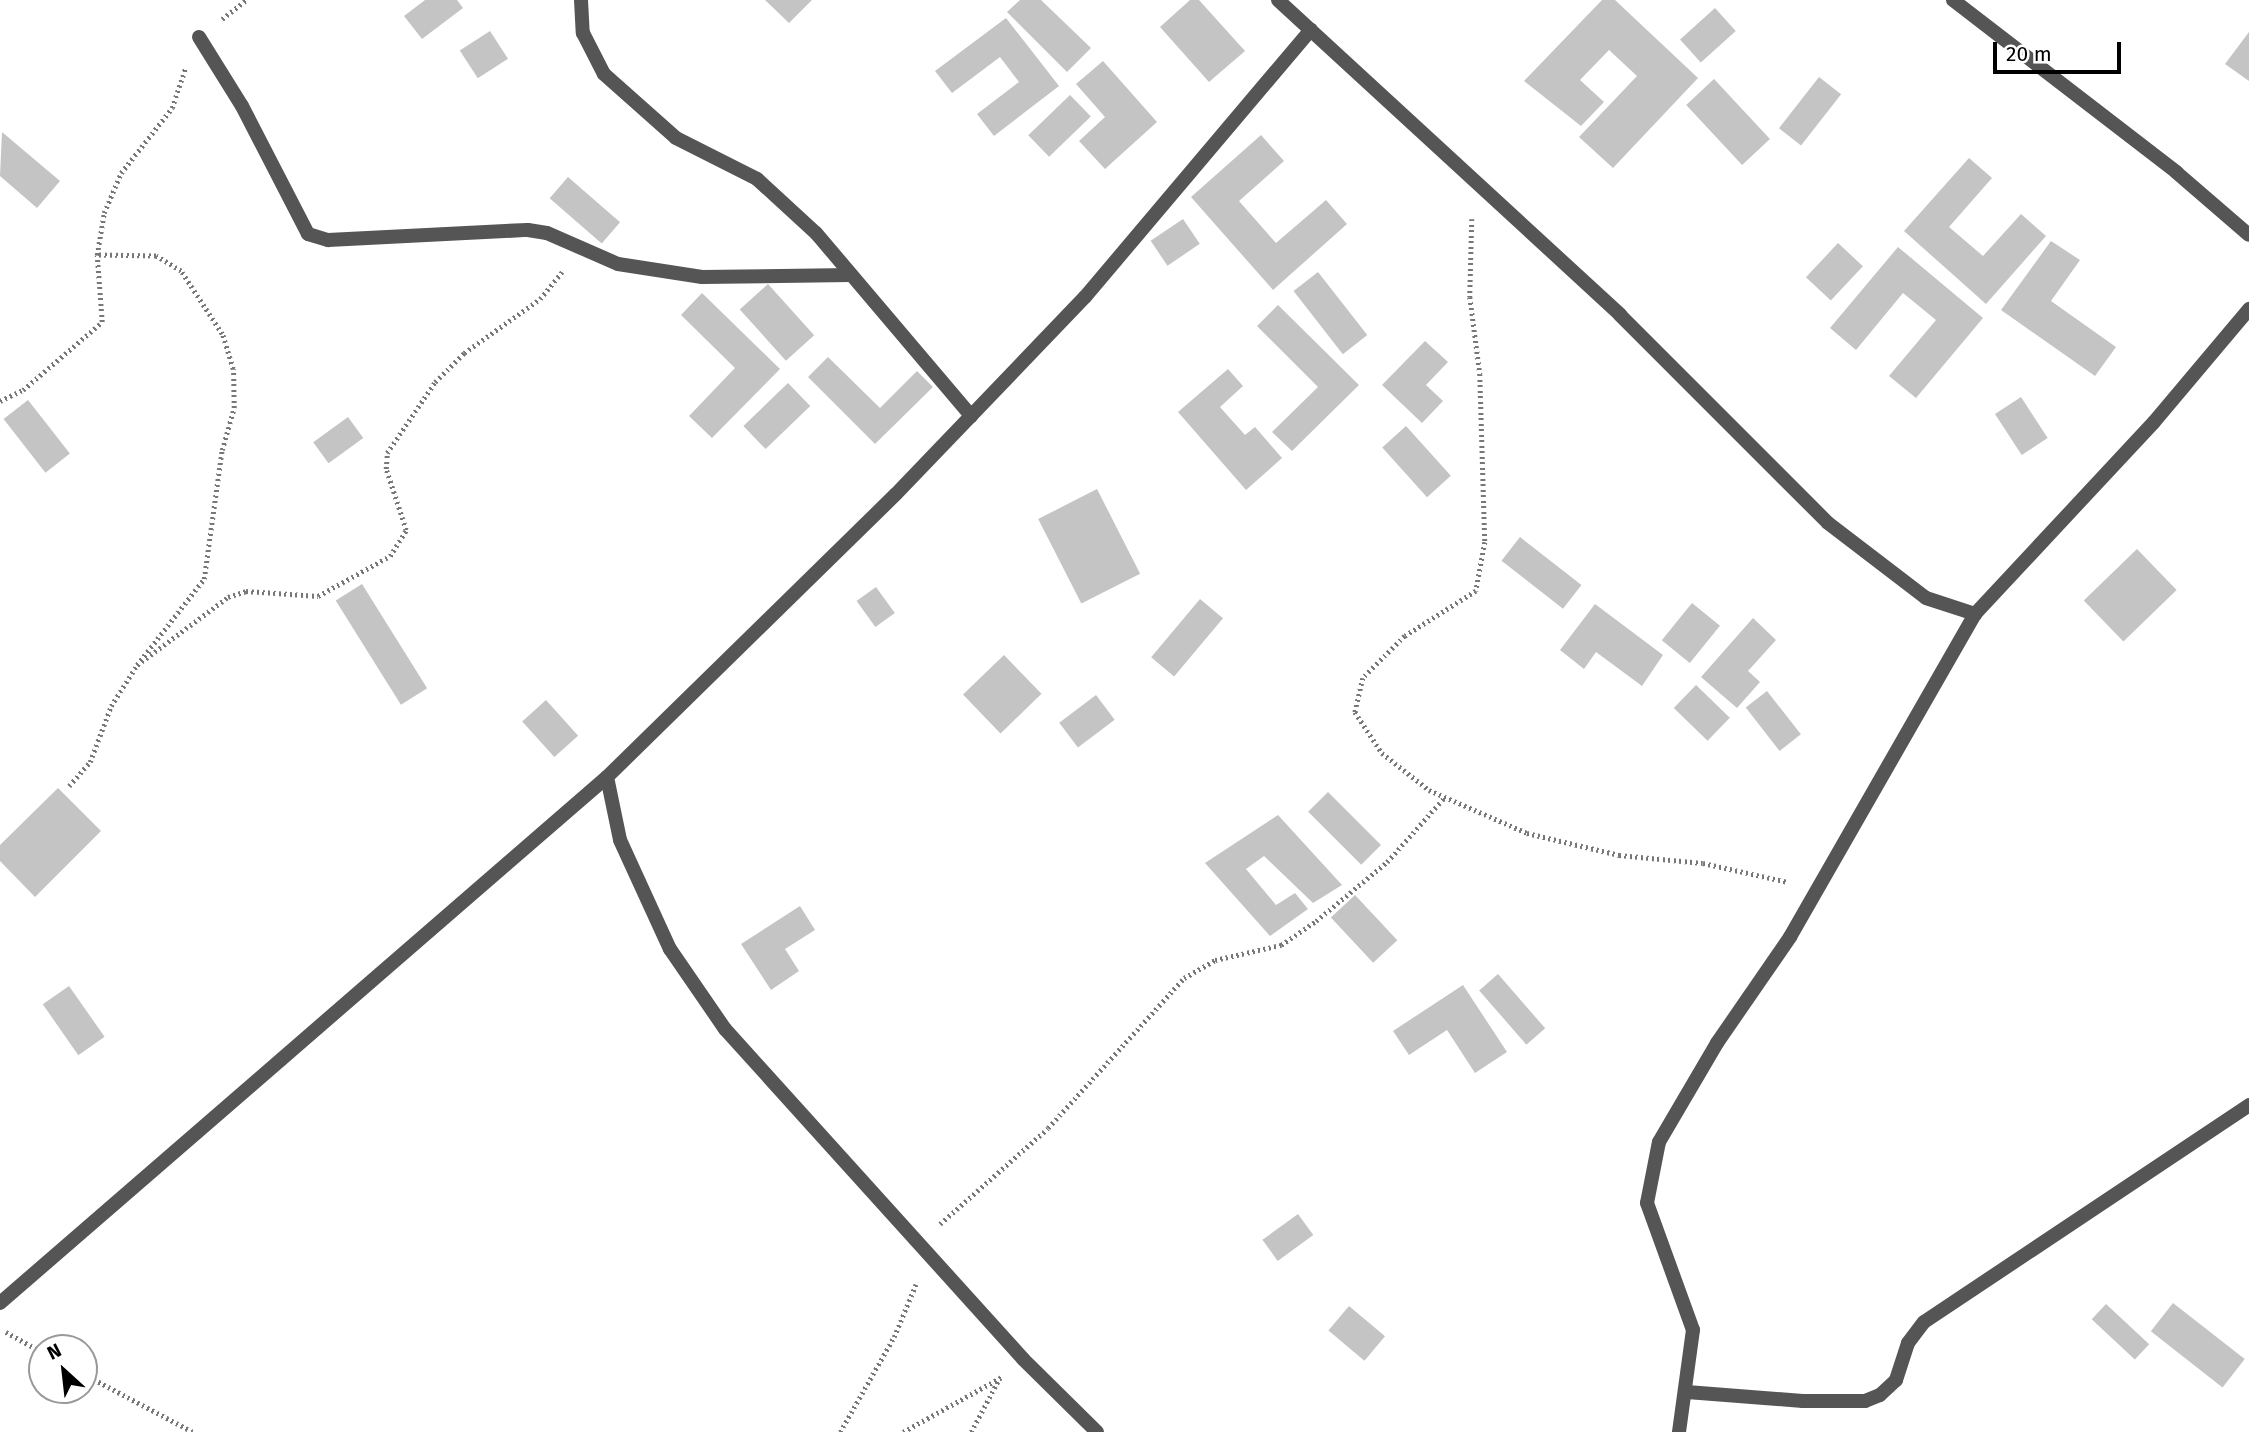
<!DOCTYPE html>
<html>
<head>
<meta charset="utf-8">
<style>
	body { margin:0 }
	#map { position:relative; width:2249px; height:1432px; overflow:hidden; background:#fff; font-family:"Fira Sans",sans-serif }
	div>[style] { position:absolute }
	.building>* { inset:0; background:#c4c4c4; transform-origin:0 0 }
	.path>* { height:4.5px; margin-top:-2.25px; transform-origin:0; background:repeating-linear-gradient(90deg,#777 0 2px,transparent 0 5.5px) }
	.street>* { height:14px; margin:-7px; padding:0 7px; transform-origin:7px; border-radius:7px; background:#555 }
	span { translate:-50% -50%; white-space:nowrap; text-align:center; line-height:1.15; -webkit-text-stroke:6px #fff; paint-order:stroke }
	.north { position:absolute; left:28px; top:1334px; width:70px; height:70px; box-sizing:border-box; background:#fff; border:2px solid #999; border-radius:50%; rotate:333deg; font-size:19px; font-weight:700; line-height:28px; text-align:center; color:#000 }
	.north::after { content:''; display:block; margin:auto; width:24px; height:32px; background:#000; clip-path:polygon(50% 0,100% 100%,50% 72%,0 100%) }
	.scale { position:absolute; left:1993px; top:42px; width:128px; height:32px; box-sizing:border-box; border:4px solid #000; border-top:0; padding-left:9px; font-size:21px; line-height:24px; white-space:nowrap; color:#000; -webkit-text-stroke:5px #fff; paint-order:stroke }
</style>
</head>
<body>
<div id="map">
	<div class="building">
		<div style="clip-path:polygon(425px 0,457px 0,463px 8px,422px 39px,404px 16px)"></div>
		<div style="clip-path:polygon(765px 0,812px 0,789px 23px)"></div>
		<div style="clip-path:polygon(1020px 0,1041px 0,1091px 48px,1067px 72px,1007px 12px)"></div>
		<div style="clip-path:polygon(1190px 0,1199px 0,1245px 51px,1209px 82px,1160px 27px)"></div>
		<div style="clip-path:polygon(1602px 0,1615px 0,1698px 78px,1613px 168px,1579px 137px,1637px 76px,1609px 50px,1580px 80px,1604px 102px,1581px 126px,1524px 81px)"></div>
		<div style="left:1715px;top:8px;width:31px;height:47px;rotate:48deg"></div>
		<div style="clip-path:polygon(1006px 18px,1059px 86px,994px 136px,977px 114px,1019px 82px,1000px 57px,952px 93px,935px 71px)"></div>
		<div style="left:490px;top:31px;width:33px;height:36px;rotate:57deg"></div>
		<div style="clip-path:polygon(2249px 32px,2249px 81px,2225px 64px)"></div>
		<div style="clip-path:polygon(1103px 61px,1157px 122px,1105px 169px,1079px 141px,1105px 117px,1076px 84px)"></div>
		<div style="left:1819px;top:77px;width:28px;height:65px;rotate:38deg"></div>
		<div style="left:1714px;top:79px;width:82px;height:38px;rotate:47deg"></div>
		<div style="left:1070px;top:95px;width:30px;height:58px;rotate:46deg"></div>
		<div style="clip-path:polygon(2px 132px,60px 181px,37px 208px,0 176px)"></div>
		<div style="clip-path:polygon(1261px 135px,1284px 161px,1239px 201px,1276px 243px,1326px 200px,1347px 224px,1273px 290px,1191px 197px)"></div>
		<div style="clip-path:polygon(1969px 158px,1992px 178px,1949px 227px,1983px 256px,2021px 214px,2046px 236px,1986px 304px,1904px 231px)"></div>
		<div style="left:568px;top:177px;width:69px;height:28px;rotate:41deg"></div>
		<div style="left:1183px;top:219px;width:30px;height:39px;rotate:56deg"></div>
		<div style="clip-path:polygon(2051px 241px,2080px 260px,2051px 301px,2116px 347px,2095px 376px,2001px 310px)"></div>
		<div style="left:1838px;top:243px;width:34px;height:47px;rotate:43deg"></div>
		<div style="clip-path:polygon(1898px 247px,1983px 318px,1916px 398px,1889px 376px,1936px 320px,1903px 293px,1856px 350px,1830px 328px)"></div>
		<div style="left:1318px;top:272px;width:80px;height:31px;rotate:52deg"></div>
		<div style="left:768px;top:284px;width:69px;height:38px;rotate:48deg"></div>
		<div style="clip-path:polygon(702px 293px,780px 369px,712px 438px,689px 416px,735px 368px,681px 315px)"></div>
		<div style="clip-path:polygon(1278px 305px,1359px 385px,1292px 451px,1272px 432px,1318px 387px,1257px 326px)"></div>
		<div style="clip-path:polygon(1425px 341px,1448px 362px,1426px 385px,1443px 401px,1422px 423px,1382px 385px)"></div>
		<div style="clip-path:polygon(828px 357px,880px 408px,917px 371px,933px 387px,875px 444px,808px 377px)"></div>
		<div style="clip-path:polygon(1228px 369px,1243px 386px,1220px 407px,1245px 435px,1255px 427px,1282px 458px,1246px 490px,1178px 412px)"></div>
		<div style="left:788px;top:383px;width:32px;height:62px;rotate:46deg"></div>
		<div style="left:2021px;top:397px;width:49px;height:31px;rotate:57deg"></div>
		<div style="left:28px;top:400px;width:68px;height:31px;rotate:52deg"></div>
		<div style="left:348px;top:417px;width:26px;height:43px;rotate:54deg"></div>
		<div style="left:1406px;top:426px;width:67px;height:32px;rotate:48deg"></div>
		<div style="left:1097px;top:489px;width:95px;height:66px;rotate:63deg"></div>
		<div style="left:1520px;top:537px;width:78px;height:30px;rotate:38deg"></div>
		<div style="left:2137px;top:549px;width:57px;height:74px;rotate:46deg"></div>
		<div style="left:362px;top:584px;width:123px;height:31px;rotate:58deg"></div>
		<div style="left:876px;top:587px;width:32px;height:24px;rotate:54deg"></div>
		<div style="left:1200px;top:599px;width:30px;height:76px;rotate:40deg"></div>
		<div style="left:1692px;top:603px;width:36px;height:48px;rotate:39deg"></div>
		<div style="clip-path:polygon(1595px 604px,1663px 655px,1642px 686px,1596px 652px,1584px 669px,1560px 650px)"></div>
		<div style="clip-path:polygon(1753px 618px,1776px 640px,1748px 671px,1760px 682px,1737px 708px,1701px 677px)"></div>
		<div style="left:1004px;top:655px;width:54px;height:57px;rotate:46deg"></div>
		<div style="left:1696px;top:685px;width:47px;height:32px;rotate:44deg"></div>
		<div style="left:1767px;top:691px;width:55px;height:27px;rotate:52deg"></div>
		<div style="left:1096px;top:695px;width:31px;height:46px;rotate:53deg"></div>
		<div style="left:546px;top:700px;width:48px;height:32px;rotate:48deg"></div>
		<div style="clip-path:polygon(58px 788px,101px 831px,35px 897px,0 861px,0 845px)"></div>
		<div style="left:1328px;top:792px;width:75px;height:28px;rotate:45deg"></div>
		<div style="clip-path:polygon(1278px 815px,1342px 885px,1313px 903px,1264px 856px,1246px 869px,1276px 905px,1295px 893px,1308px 909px,1270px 936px,1205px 863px)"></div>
		<div style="left:1355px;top:895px;width:62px;height:33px;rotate:47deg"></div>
		<div style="clip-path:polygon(800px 906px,815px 930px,785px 949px,799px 971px,771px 990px,741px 944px)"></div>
		<div style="left:1498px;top:974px;width:72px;height:25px;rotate:49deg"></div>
		<div style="clip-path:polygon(1463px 985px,1507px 1052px,1475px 1073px,1447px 1030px,1409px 1055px,1393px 1031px)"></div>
		<div style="left:69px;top:986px;width:62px;height:32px;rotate:55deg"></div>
		<div style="left:1298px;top:1214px;width:26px;height:44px;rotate:54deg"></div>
		<div style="left:2173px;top:1303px;width:91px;height:36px;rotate:38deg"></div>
		<div style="left:2106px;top:1304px;width:59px;height:21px;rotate:43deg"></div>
		<div style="left:1349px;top:1306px;width:47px;height:32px;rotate:40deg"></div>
	</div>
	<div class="path">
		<div style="left:222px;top:19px;width:31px;rotate:-38deg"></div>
		<div style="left:1472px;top:219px;width:78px;rotate:91.5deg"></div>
		<div style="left:1470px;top:297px;width:78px;rotate:82.6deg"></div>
		<div style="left:1480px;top:374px;width:168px;rotate:88.3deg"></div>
		<div style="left:1485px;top:542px;width:50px;rotate:100.4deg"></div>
		<div style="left:1476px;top:591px;width:84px;rotate:147.6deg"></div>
		<div style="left:1405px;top:636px;width:59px;rotate:135deg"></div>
		<div style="left:1363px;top:678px;width:35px;rotate:103deg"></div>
		<div style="left:1355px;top:712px;width:49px;rotate:56.6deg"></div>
		<div style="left:1382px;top:753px;width:60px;rotate:38.2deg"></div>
		<div style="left:1429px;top:790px;width:107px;rotate:23.7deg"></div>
		<div style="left:1527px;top:833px;width:95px;rotate:13.4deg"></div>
		<div style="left:1619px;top:855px;width:84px;rotate:5.4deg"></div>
		<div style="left:1703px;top:863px;width:87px;rotate:12.6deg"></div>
		<div style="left:0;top:401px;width:25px;rotate:-26deg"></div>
		<div style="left:23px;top:390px;width:104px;rotate:-40.7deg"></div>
		<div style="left:102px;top:322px;width:67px;rotate:-94.3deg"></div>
		<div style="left:97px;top:255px;width:43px;rotate:-80.5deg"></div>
		<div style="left:104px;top:213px;width:43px;rotate:-67deg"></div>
		<div style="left:121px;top:173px;width:83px;rotate:-51.9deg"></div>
		<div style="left:172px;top:108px;width:41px;rotate:-71.6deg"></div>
		<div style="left:137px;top:665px;width:114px;rotate:-36.8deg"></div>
		<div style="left:228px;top:597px;width:19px;rotate:-18deg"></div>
		<div style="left:246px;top:591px;width:72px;rotate:4deg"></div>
		<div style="left:318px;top:596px;width:82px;rotate:-29.1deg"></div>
		<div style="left:390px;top:556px;width:31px;rotate:-58deg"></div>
		<div style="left:406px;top:530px;width:64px;rotate:-108.2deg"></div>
		<div style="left:386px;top:469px;width:16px;rotate:-86deg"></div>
		<div style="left:387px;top:453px;width:86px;rotate:-55.9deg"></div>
		<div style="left:435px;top:382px;width:41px;rotate:-45deg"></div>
		<div style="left:464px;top:353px;width:93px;rotate:-35.4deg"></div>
		<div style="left:540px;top:299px;width:35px;rotate:-51deg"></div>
		<div style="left:69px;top:786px;width:32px;rotate:-49deg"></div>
		<div style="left:90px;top:762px;width:60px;rotate:-69.4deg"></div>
		<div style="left:111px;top:706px;width:49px;rotate:-57.6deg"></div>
		<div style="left:137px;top:665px;width:109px;rotate:-52.1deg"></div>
		<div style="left:204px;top:579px;width:130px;rotate:-82.1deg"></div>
		<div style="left:222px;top:450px;width:44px;rotate:-74.1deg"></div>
		<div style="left:234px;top:408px;width:39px;rotate:-91deg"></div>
		<div style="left:233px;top:369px;width:37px;rotate:-107deg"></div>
		<div style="left:222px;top:334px;width:75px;rotate:-123.1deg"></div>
		<div style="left:181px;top:271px;width:29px;rotate:-149deg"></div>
		<div style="left:156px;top:256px;width:59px;rotate:-179deg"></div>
		<div style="left:940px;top:1224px;width:144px;rotate:-41.6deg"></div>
		<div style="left:1048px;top:1128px;width:202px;rotate:-47.8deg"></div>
		<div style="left:1184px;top:978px;width:36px;rotate:-30deg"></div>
		<div style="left:1215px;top:960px;width:68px;rotate:-12.8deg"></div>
		<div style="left:1281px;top:945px;width:42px;rotate:-34.4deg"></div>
		<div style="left:1316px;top:921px;width:92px;rotate:-39.7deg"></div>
		<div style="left:1387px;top:862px;width:87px;rotate:-48.3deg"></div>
		<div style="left:6px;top:1332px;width:41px;rotate:29.1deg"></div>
		<div style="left:84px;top:1374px;width:123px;rotate:28deg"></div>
		<div style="left:840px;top:1432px;width:109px;rotate:-60.4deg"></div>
		<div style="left:894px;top:1337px;width:57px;rotate:-67.5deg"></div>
		<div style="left:903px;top:1432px;width:113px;rotate:-29.1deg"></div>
		<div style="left:971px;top:1432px;width:60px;rotate:-62.2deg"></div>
	</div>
	<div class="street">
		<div style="left:581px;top:0;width:33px;rotate:87deg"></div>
		<div style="left:583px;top:33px;width:46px;rotate:62.9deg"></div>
		<div style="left:604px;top:74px;width:96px;rotate:41.6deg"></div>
		<div style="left:676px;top:138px;width:91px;rotate:26.8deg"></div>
		<div style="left:757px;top:179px;width:80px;rotate:42.5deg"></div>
		<div style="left:816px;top:233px;width:240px;rotate:49.7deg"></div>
		<div style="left:1278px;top:0;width:465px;rotate:42.6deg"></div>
		<div style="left:1620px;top:315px;width:294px;rotate:45deg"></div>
		<div style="left:1828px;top:523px;width:123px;rotate:37.4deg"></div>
		<div style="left:1926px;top:598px;width:52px;rotate:18.1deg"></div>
		<div style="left:1975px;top:614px;width:262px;rotate:-47deg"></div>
		<div style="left:2154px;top:422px;width:148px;rotate:-49.9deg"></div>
		<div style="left:1953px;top:0;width:282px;rotate:37.6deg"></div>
		<div style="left:2176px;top:172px;width:96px;rotate:40.8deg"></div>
		<div style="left:199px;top:37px;width:81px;rotate:58.1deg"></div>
		<div style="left:242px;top:106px;width:144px;rotate:62.7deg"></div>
		<div style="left:308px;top:234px;width:21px;rotate:17deg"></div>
		<div style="left:328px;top:240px;width:200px;rotate:-2.9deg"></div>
		<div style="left:528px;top:230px;width:19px;rotate:9deg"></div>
		<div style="left:547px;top:233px;width:77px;rotate:23.6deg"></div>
		<div style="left:618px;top:264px;width:85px;rotate:8.8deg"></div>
		<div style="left:702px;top:277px;width:149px;rotate:-0.8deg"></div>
		<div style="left:607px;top:777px;width:64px;rotate:78.3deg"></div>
		<div style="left:620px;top:840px;width:120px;rotate:65.4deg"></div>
		<div style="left:670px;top:949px;width:97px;rotate:55.5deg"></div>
		<div style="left:725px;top:1029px;width:445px;rotate:47.9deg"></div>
		<div style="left:1023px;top:1359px;width:104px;rotate:44.6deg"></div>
		<div style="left:0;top:1303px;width:803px;rotate:-40.91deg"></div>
		<div style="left:607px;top:777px;width:404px;rotate:-44.4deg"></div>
		<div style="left:896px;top:494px;width:273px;rotate:-46.2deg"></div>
		<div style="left:1085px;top:297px;width:350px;rotate:-49.8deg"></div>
		<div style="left:1687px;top:1392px;width:116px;rotate:4.4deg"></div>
		<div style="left:1803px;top:1401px;width:62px"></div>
		<div style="left:1865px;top:1401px;width:16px;rotate:-22deg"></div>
		<div style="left:1880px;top:1395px;width:22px;rotate:-43deg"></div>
		<div style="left:1896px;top:1380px;width:39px;rotate:-72deg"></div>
		<div style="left:1908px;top:1343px;width:26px;rotate:-53deg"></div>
		<div style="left:1924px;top:1322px;width:391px;rotate:-33.7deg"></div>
		<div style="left:1679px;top:1432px;width:103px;rotate:-82.2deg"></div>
		<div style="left:1693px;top:1330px;width:135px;rotate:-109.9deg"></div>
		<div style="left:1647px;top:1203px;width:62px;rotate:-78.9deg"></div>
		<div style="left:1659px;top:1142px;width:115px;rotate:-59.6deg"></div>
		<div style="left:1717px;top:1043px;width:129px;rotate:-55.4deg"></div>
		<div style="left:1790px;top:937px;width:372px;rotate:-60.2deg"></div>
	</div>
	<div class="north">N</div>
	<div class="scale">20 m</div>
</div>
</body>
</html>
